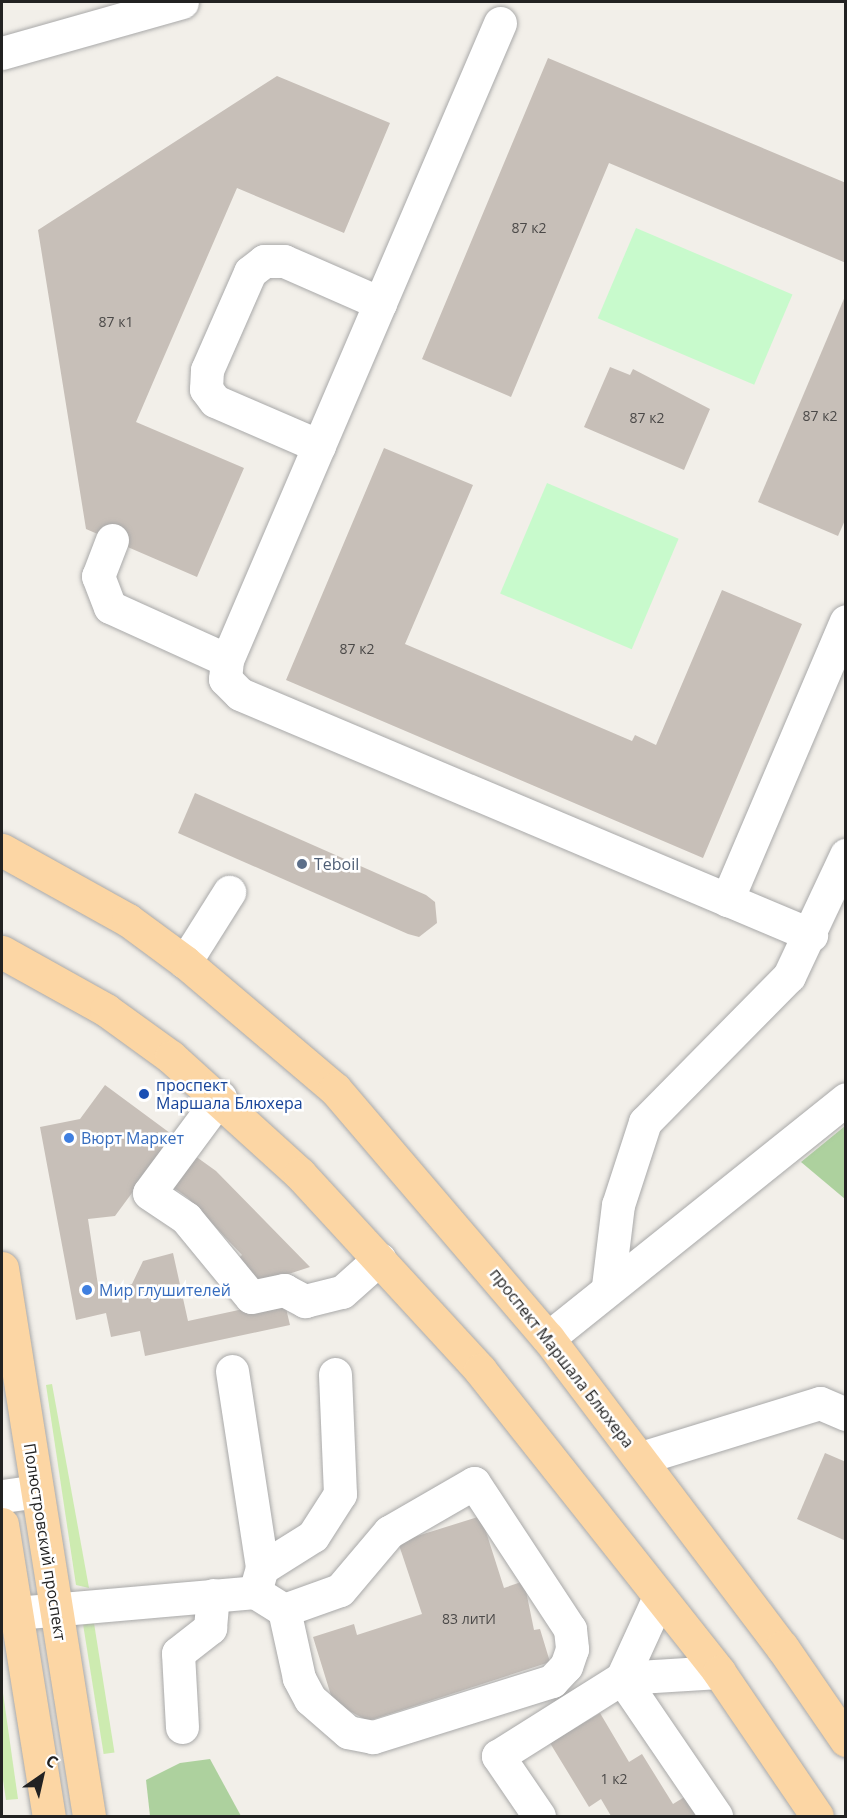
<!DOCTYPE html>
<html>
<head>
<meta charset="utf-8">
<style>
	body { margin:0 }
	#map { position:relative; width:847px; height:1818px; overflow:hidden; background:#f2efe9; font-family:"Open Sans",sans-serif }
	div>[style] { position:absolute }
	.grass>* { inset:0; background:#cdebb0; transform-origin:0 0 }
	.forest>* { inset:0; background:#add19e }
	.park>* { inset:0; background:#c8facc; transform-origin:0 0 }
	.building>* { inset:0; background:#c7bfb8 }
	.roads { filter:drop-shadow(0 0 2px #a9a9a9) drop-shadow(0 0 2px #a9a9a9) }
	.minor>* { height:33px; margin:-16.5px; padding:0 16.5px; transform-origin:16.5px; border-radius:16.5px; background:#fff }
	.major>* { height:33px; margin:-16.5px; padding:0 16.5px; transform-origin:16.5px; border-radius:16.5px; background:#fcd6a4 }
	.dots>* { width:16px; height:16px; translate:-50% -50%; box-sizing:border-box; border:3px solid #fff; border-radius:50% }
	span { translate:-50% -50%; white-space:nowrap; text-align:center; line-height:1.15; -webkit-text-stroke:5px #fff; paint-order:stroke }
	.number-label { font-size:14px; color:#4b4948 }
	.number-label span { -webkit-text-stroke-width:0 }
	.service-label { font-size:16px; color:#4e5e75 }
	.left { translate:0 -50%; text-align:left }
	.transit-label { font-size:16px; color:#164399 }
	.shop-label { font-size:16px; color:#366cbe }
	.street-label { font-size:16px; color:#222 }
	.frame { position:absolute; inset:0; border:3px solid #222; pointer-events:none }
	.north { position:absolute; left:12px; top:1746px; width:60px; height:60px; -webkit-text-stroke:4px #fff; paint-order:stroke; rotate:34deg; font-size:16px; font-weight:700; line-height:24px; text-align:center; color:#222 }
	.north::after { content:''; display:block; margin:auto; width:21px; height:27px; background:#222; clip-path:polygon(50% 0,100% 100%,50% 72%,0 100%) }
</style>
</head>
<body>
<div id="map">
	<div class="grass">
		<div style="clip-path:polygon(52px 1384px,89px 1588px,76px 1585px,46px 1385px)"></div>
		<div style="left:94px;top:1623px;width:131px;height:11px;rotate:81deg"></div>
		<div style="clip-path:polygon(2px 1686px,18px 1799px,6px 1800px,2px 1773px)"></div>
	</div>
	<div class="forest">
		<div style="clip-path:polygon(845px 1126px,845px 1199px,801px 1162px)"></div>
		<div style="clip-path:polygon(210px 1759px,241px 1816px,150px 1816px,146px 1780px,180px 1763px)"></div>
	</div>
	<div class="park">
		<div style="left:636px;top:228px;width:170px;height:98px;rotate:23deg"></div>
		<div style="left:547px;top:483px;width:143px;height:120px;rotate:23deg"></div>
	</div>
	<div class="building">
		<div style="clip-path:polygon(548px 58px,846px 183px,846px 263px,609px 163px,511px 397px,422px 359px)"></div>
		<div style="clip-path:polygon(277px 76px,390px 123px,344px 233px,237px 188px,160px 366px,136px 422px,244px 468px,197px 577px,86px 529px,38px 230px)"></div>
		<div style="clip-path:polygon(846px 294px,846px 518px,838px 536px,758px 502px)"></div>
		<div style="clip-path:polygon(610px 367px,630px 375px,633px 369px,710px 409px,684px 470px,584px 427px)"></div>
		<div style="clip-path:polygon(384px 448px,473px 485px,405px 644px,632px 741px,635px 735px,656px 745px,722px 590px,802px 624px,703px 858px,286px 680px)"></div>
		<div style="clip-path:polygon(195px 793px,426px 895px,435px 902px,437px 923px,419px 937px,408px 934px,178px 833px)"></div>
		<div style="clip-path:polygon(105px 1085px,174px 1136px,115px 1216px,88px 1219px,99px 1292px,132px 1284px,143px 1261px,173px 1253px,188px 1321px,284px 1300px,290px 1325px,145px 1356px,140px 1331px,111px 1337px,106px 1313px,76px 1320px,40px 1127px,80px 1119px)"></div>
		<div style="clip-path:polygon(191px 1153px,216px 1171px,310px 1267px,255px 1285px,234px 1263px,242px 1255px,188px 1198px,170px 1185px)"></div>
		<div style="clip-path:polygon(825px 1453px,846px 1462px,846px 1541px,797px 1519px)"></div>
		<div style="clip-path:polygon(481px 1516px,504px 1588px,524px 1581px,534px 1630px,540px 1629px,550px 1662px,368px 1721px,333px 1702px,313px 1637px,354px 1624px,357px 1635px,422px 1614px,398px 1542px)"></div>
		<div style="clip-path:polygon(600px 1713px,629px 1762px,642px 1754px,673px 1804px,686px 1796px,698px 1816px,611px 1816px,601px 1799px,589px 1807px,550px 1743px)"></div>
	</div>
	<div class="roads">
		<div class="minor">
			<div style="left:500px;top:23px;width:693px;rotate:113.2deg"></div>
			<div style="left:227px;top:660px;width:19px;rotate:96deg"></div>
			<div style="left:225px;top:679px;width:21px;rotate:45deg"></div>
			<div style="left:240px;top:694px;width:620px;rotate:22.88deg"></div>
			<div style="left:2px;top:53px;width:187px;rotate:-15.8deg"></div>
			<div style="left:319px;top:446px;width:113px;rotate:-156.6deg"></div>
			<div style="left:215px;top:401px;width:15px;rotate:-127deg"></div>
			<div style="left:206px;top:389px;width:19px;rotate:-87deg"></div>
			<div style="left:207px;top:370px;width:107px;rotate:-66.3deg"></div>
			<div style="left:250px;top:272px;width:18px;rotate:-38deg"></div>
			<div style="left:264px;top:261px;width:20px"></div>
			<div style="left:284px;top:261px;width:105px;rotate:23.6deg"></div>
			<div style="left:112px;top:540px;width:39px;rotate:111deg"></div>
			<div style="left:98px;top:576px;width:33px;rotate:69deg"></div>
			<div style="left:110px;top:607px;width:128px;rotate:24.4deg"></div>
			<div style="left:727px;top:900px;width:303px;rotate:-66.9deg"></div>
			<div style="left:185px;top:962px;width:83px;rotate:-57.8deg"></div>
			<div style="left:220px;top:1097px;width:119px;rotate:126.5deg"></div>
			<div style="left:149px;top:1193px;width:45px;rotate:34deg"></div>
			<div style="left:186px;top:1218px;width:102px;rotate:50.6deg"></div>
			<div style="left:251px;top:1297px;width:34px;rotate:-12deg"></div>
			<div style="left:284px;top:1290px;width:24px;rotate:28deg"></div>
			<div style="left:305px;top:1301px;width:38px;rotate:-14deg"></div>
			<div style="left:342px;top:1292px;width:50px;rotate:-41.7deg"></div>
			<div style="left:608px;top:1286px;width:82px;rotate:-83deg"></div>
			<div style="left:618px;top:1205px;width:87px;rotate:-72deg"></div>
			<div style="left:645px;top:1122px;width:205px;rotate:-45.4deg"></div>
			<div style="left:789px;top:976px;width:134px;rotate:-64.8deg"></div>
			<div style="left:548px;top:1338px;width:382px;rotate:-38.7deg"></div>
			<div style="left:232px;top:1371px;width:199px;rotate:81.3deg"></div>
			<div style="left:641px;top:1458px;width:187px;rotate:-17.1deg"></div>
			<div style="left:820px;top:1403px;width:28px;rotate:23deg"></div>
			<div style="left:2px;top:1496px;width:35px;rotate:-8deg"></div>
			<div style="left:255px;top:1592px;width:25px;rotate:-74deg"></div>
			<div style="left:262px;top:1568px;width:60px;rotate:-32.1deg"></div>
			<div style="left:313px;top:1536px;width:50px;rotate:-57.3deg"></div>
			<div style="left:340px;top:1494px;width:120px;rotate:-92.4deg"></div>
			<div style="left:659px;top:1597px;width:89px;rotate:114.6deg"></div>
			<div style="left:622px;top:1678px;width:97px;rotate:-3.5deg"></div>
			<div style="left:16px;top:1613px;width:240px;rotate:-5deg"></div>
			<div style="left:255px;top:1592px;width:34px;rotate:32deg"></div>
			<div style="left:284px;top:1610px;width:59px;rotate:-19.7deg"></div>
			<div style="left:340px;top:1590px;width:76px;rotate:-49.8deg"></div>
			<div style="left:389px;top:1532px;width:98px;rotate:-30deg"></div>
			<div style="left:474px;top:1483px;width:175px;rotate:56.7deg"></div>
			<div style="left:570px;top:1629px;width:20px;rotate:84deg"></div>
			<div style="left:572px;top:1649px;width:18px;rotate:109deg"></div>
			<div style="left:566px;top:1666px;width:21px;rotate:133deg"></div>
			<div style="left:552px;top:1681px;width:188px;rotate:162.6deg"></div>
			<div style="left:373px;top:1737px;width:25px;rotate:-169deg"></div>
			<div style="left:348px;top:1732px;width:50px;rotate:-139deg"></div>
			<div style="left:310px;top:1699px;width:24px;rotate:-118deg"></div>
			<div style="left:299px;top:1678px;width:70px;rotate:-102.4deg"></div>
			<div style="left:182px;top:1727px;width:74px;rotate:-93.1deg"></div>
			<div style="left:178px;top:1653px;width:41px;rotate:-38deg"></div>
			<div style="left:210px;top:1628px;width:33px;rotate:-85deg"></div>
			<div style="left:539px;top:1816px;width:73px;rotate:-124.3deg"></div>
			<div style="left:498px;top:1756px;width:146px;rotate:-32.2deg"></div>
			<div style="left:622px;top:1678px;width:167px;rotate:55.7deg"></div>
		</div>
		<div class="major">
			<div style="left:2px;top:850px;width:144px;rotate:29.1deg"></div>
			<div style="left:128px;top:920px;width:71px;rotate:36.4deg"></div>
			<div style="left:185px;top:962px;width:197px;rotate:40.3deg"></div>
			<div style="left:335px;top:1089px;width:328px;rotate:49.5deg"></div>
			<div style="left:548px;top:1338px;width:388px;rotate:52.9deg"></div>
			<div style="left:782px;top:1647px;width:113px;rotate:55.5deg"></div>
			<div style="left:2px;top:952px;width:119px;rotate:29.1deg"></div>
			<div style="left:106px;top:1010px;width:80px;rotate:35.9deg"></div>
			<div style="left:171px;top:1057px;width:174px;rotate:42.2deg"></div>
			<div style="left:300px;top:1174px;width:266px;rotate:47.4deg"></div>
			<div style="left:480px;top:1370px;width:385px;rotate:51.6deg"></div>
			<div style="left:719px;top:1672px;width:174px;rotate:55.8deg"></div>
			<div style="left:2px;top:1268px;width:555px;rotate:80.98deg"></div>
			<div style="left:2px;top:1524px;width:296px;rotate:80.9deg"></div>
		</div>
	</div>
	<div class="dots">
		<div style="left:302px;top:864px;background:#5c6f8a"></div>
		<div style="left:144px;top:1094px;background:#1a4fb4"></div>
		<div style="left:69px;top:1138px;background:#3f7fe0"></div>
		<div style="left:87px;top:1290px;background:#3f7fe0"></div>
	</div>
	<div class="number-label">
		<span style="left:529px;top:228px">87 к2</span>
		<span style="left:116px;top:322px">87 к1</span>
		<span style="left:820px;top:416px">87 к2</span>
		<span style="left:647px;top:418px">87 к2</span>
		<span style="left:357px;top:649px">87 к2</span>
		<span style="left:469px;top:1619px">83 литИ</span>
		<span style="left:614px;top:1779px">1 к2</span>
	</div>
	<div class="service-label">
		<span class="left" style="left:314px;top:864px">Teboil</span>
	</div>
	<div class="transit-label">
		<span class="left" style="left:156px;top:1094px">проспект<br>Маршала Блюхера</span>
	</div>
	<div class="shop-label">
		<span class="left" style="left:81px;top:1138px">Вюрт Маркет</span>
		<span class="left" style="left:99px;top:1290px">Мир глушителей</span>
	</div>
	<div class="street-label">
		<span style="left:562px;top:1358px;rotate:52deg">проспект Маршала Блюхера</span>
		<span style="left:45px;top:1542px;rotate:81deg">Полюстровский проспект</span>
	</div>
	<div class="frame"></div>
	<div class="north">С</div>
</div>
</body>
</html>
